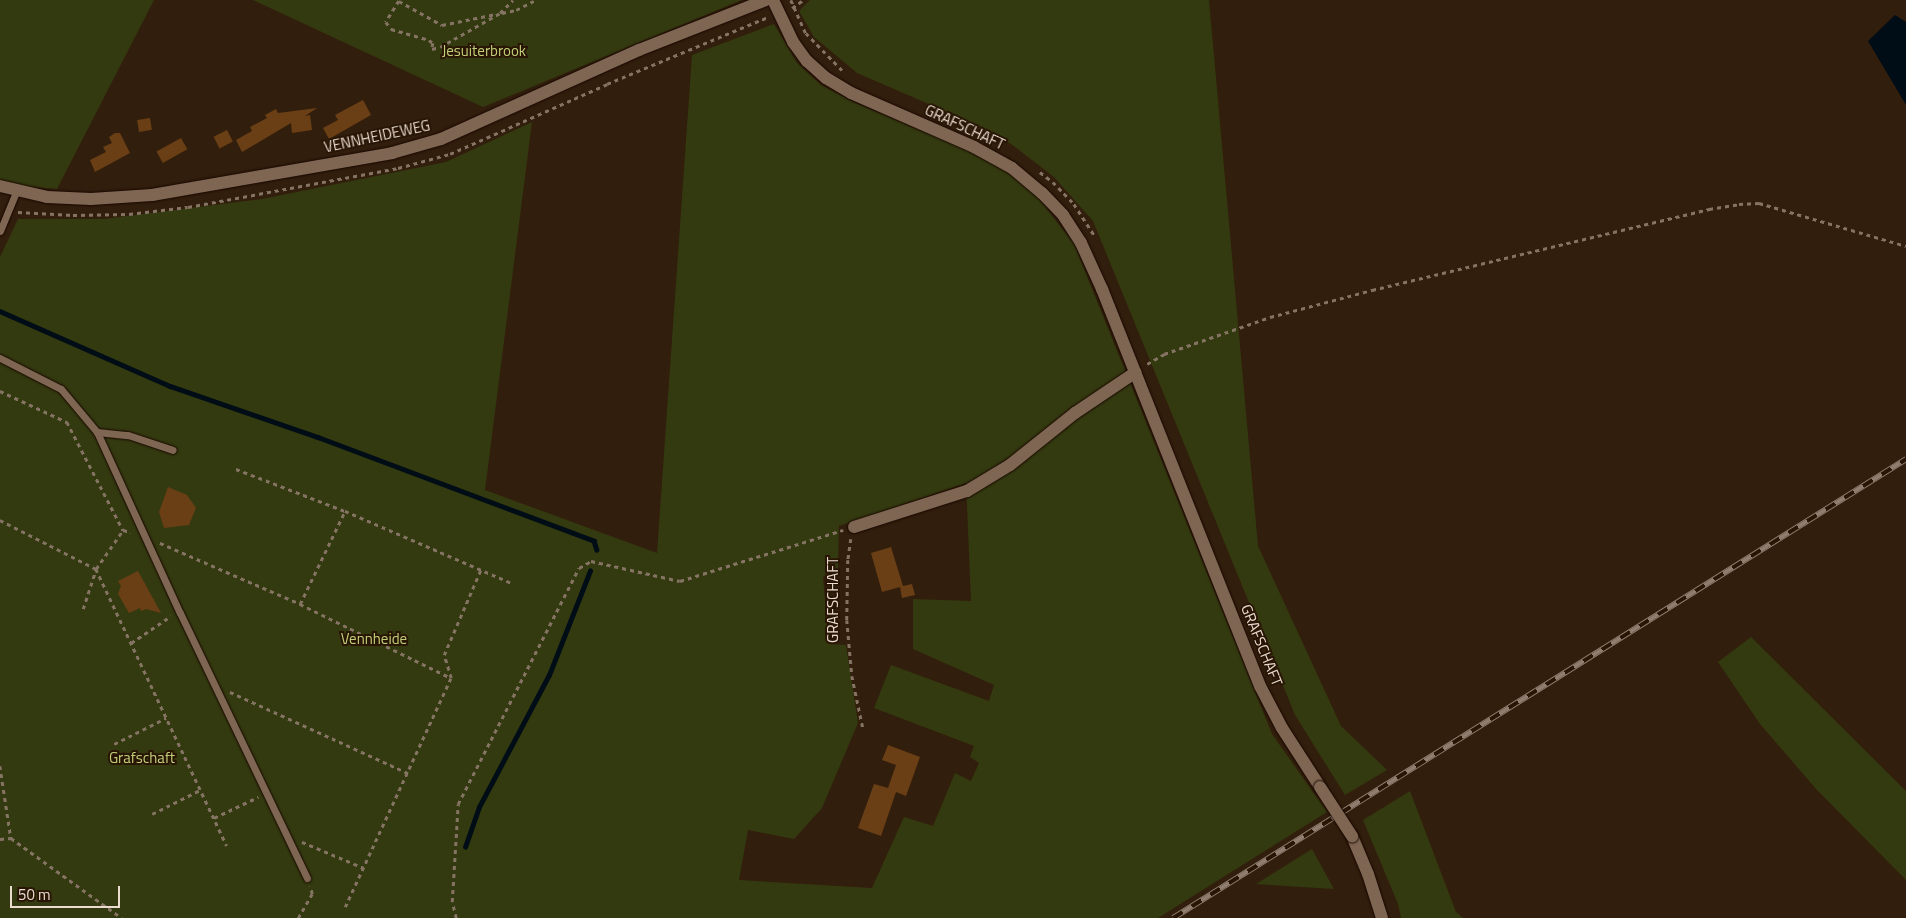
<!DOCTYPE html>
<html>
<head>
<meta charset="utf-8">
<style>
	body { margin:0 }
	#map { position:relative; width:1906px; height:918px; overflow:hidden; background:#321e0c; font-family:"Titillium Web",sans-serif }
	div>[style] { position:absolute }
	.green>* { inset:0; background:#343a0f }
	.water>* { inset:0; background:#000d16 }
	.stream>* { height:4.5px; margin:-2.25px; padding:0 2.25px; transform-origin:2.25px; border-radius:2.25px; background:#000d16 }
	.building>* { inset:0; background:#6a3f15; transform-origin:0 0 }
	.path>* { height:2.5px; margin-top:-1.25px; transform-origin:0; background:repeating-linear-gradient(90deg,#857464 0 4px,transparent 0 8px) }
	.roads { filter:drop-shadow(0 0 1px #190700) drop-shadow(0 0 1px #190700) }
	.service>* { height:7px; margin:-3.5px; padding:0 3.5px; transform-origin:3.5px; border-radius:3.5px; background:#7e6652 }
	.minor>* { height:12px; margin:-6px; padding:0 6px; transform-origin:6px; border-radius:6px; background:#7e6652 }
	.tertiary>* { height:12px; margin:-6px; padding:0 6px; transform-origin:6px; border-radius:6px; background:#7e6652 }
	.rail>* { height:5.5px; margin-top:-2.75px; transform-origin:0; background:repeating-linear-gradient(90deg,#281504 0 11px,#8f7e6f 0 22px); box-sizing:border-box; border-block:1px solid #8f7e6f }
	.bridges { filter:drop-shadow(0 0 1px #190700) drop-shadow(0 0 1px #190700) }
	.tertiary-bridge>* { height:12px; margin:-6px; padding:0 6px; transform-origin:6px; border-radius:6px; background:#7e6652 }
	span { translate:-50% -50%; white-space:nowrap; text-align:center; line-height:1.15; -webkit-text-stroke:4px #281504; paint-order:stroke }
	.park-label { font-size:15px; color:#c1cf79 }
	.street-label { font-size:15px; color:#eadcd0 }
	.scale { position:absolute; left:10px; top:886px; width:110px; height:22px; box-sizing:border-box; border:2px solid #eadcd0; border-top:0; padding-left:6px; font-size:15px; line-height:18px; white-space:nowrap; color:#eadcd0; -webkit-text-stroke:4px #281504; paint-order:stroke }
</style>
</head>
<body>
<div id="map">
	<div class="green">
		<div style="clip-path:polygon(0 0,154px 0,57px 189px,15px 185px,0 180px)"></div>
		<div style="clip-path:polygon(253px 0,742px 0,483px 107px)"></div>
		<div style="clip-path:polygon(810px 0,1209px 0,1258px 546px,1341px 726px,1387px 770px,1345px 795px,1295px 715px,1093px 221px,1054px 177px,1011px 144px,975px 124px,857px 73px,814px 37px,799px 11px)"></div>
		<div style="clip-path:polygon(evenodd,774px 24px,797px 63px,821px 85px,853px 102px,971px 152px,1007px 172px,1039px 199px,1074px 244px,1272px 734px,1327px 812px,1158px 918px,0 918px,0 257px,18px 219px,104px 219px,262px 199px,446px 162px,532px 122px,485px 490px,657px 553px,692px 55px,774px 24px,966px 483px,971px 601px,913px 599px,913px 649px,994px 685px,989px 701px,891px 665px,874px 708px,974px 746px,970px 757px,979px 763px,971px 781px,955px 773px,933px 826px,904px 817px,872px 888px,739px 880px,748px 830px,794px 839px,822px 808px,858px 723px,846px 645px,829px 644px,823px 577px,838px 568px,839px 526px,966px 483px)"></div>
		<div style="clip-path:polygon(1751px 637px,1906px 791px,1906px 880px,1817px 790px,1760px 724px,1718px 662px)"></div>
		<div style="clip-path:polygon(1410px 791px,1456px 912px,1463px 918px,1401px 918px,1398px 904px,1363px 820px)"></div>
		<div style="clip-path:polygon(1312px 849px,1334px 889px,1255px 884px,1256px 884px)"></div>
	</div>
	<div class="water">
		<div style="clip-path:polygon(1895px 15px,1906px 22px,1906px 105px,1868px 41px)"></div>
	</div>
	<div class="stream">
		<div style="left:0;top:311px;width:186px;rotate:23.8deg"></div>
		<div style="left:170px;top:386px;width:157px;rotate:19deg"></div>
		<div style="left:318px;top:437px;width:295px;rotate:20.6deg"></div>
		<div style="left:594px;top:541px;width:9px;rotate:72deg"></div>
		<div style="left:465px;top:847px;width:42px;rotate:-70.7deg"></div>
		<div style="left:479px;top:807px;width:149px;rotate:-62.1deg"></div>
		<div style="left:549px;top:675px;width:112px;rotate:-68.5deg"></div>
	</div>
	<div class="building">
		<div style="clip-path:polygon(363px 100px,371px 115px,329px 139px,323px 128px,338px 120px,335px 115px)"></div>
		<div style="clip-path:polygon(317px 108px,305px 116px,310px 115px,312px 130px,292px 133px,291px 123px,242px 152px,236px 140px,252px 131px,250px 127px,267px 118px,265px 115px,276px 109px,278px 113px)"></div>
		<div style="left:150px;top:118px;width:12px;height:13px;rotate:81deg"></div>
		<div style="left:227px;top:130px;width:13px;height:15px;rotate:63deg"></div>
		<div style="clip-path:polygon(115px 133px,120px 133px,130px 153px,95px 172px,90px 160px,106px 152px,103px 147px,112px 143px,109px 137px)"></div>
		<div style="left:181px;top:138px;width:13px;height:28px;rotate:61deg"></div>
		<div style="clip-path:polygon(168px 487px,187px 495px,196px 508px,189px 525px,164px 528px,159px 512px)"></div>
		<div style="clip-path:polygon(891px 547px,903px 586px,912px 584px,915px 595px,902px 598px,900px 587px,882px 592px,871px 553px)"></div>
		<div style="clip-path:polygon(138px 571px,161px 613px,146px 609px,141px 611px,140px 608px,129px 613px,118px 594px,121px 586px,118px 581px)"></div>
		<div style="clip-path:polygon(888px 745px,920px 757px,906px 796px,896px 792px,881px 836px,858px 828px,874px 784px,888px 788px,896px 765px,882px 760px)"></div>
	</div>
	<div class="path">
		<div style="left:791px;top:0;width:36px;rotate:66deg"></div>
		<div style="left:806px;top:33px;width:52px;rotate:45.8deg"></div>
		<div style="left:399px;top:1px;width:25px;rotate:122deg"></div>
		<div style="left:386px;top:22px;width:9px;rotate:54deg"></div>
		<div style="left:391px;top:29px;width:40px;rotate:16deg"></div>
		<div style="left:429px;top:40px;width:5px;rotate:37deg"></div>
		<div style="left:433px;top:43px;width:6px;rotate:99deg"></div>
		<div style="left:432px;top:49px;width:8px;rotate:-14deg"></div>
		<div style="left:440px;top:47px;width:69px;rotate:-29.5deg"></div>
		<div style="left:500px;top:13px;width:18px;rotate:-45deg"></div>
		<div style="left:399px;top:1px;width:49px;rotate:29.2deg"></div>
		<div style="left:442px;top:25px;width:55px;rotate:-11.5deg"></div>
		<div style="left:792px;top:8px;width:14px;rotate:-36deg"></div>
		<div style="left:502px;top:13px;width:14px;rotate:-12deg"></div>
		<div style="left:516px;top:10px;width:22px;rotate:-27deg"></div>
		<div style="left:1040px;top:172px;width:16px;rotate:38deg"></div>
		<div style="left:1053px;top:182px;width:30px;rotate:46deg"></div>
		<div style="left:1074px;top:204px;width:37px;rotate:57deg"></div>
		<div style="left:18px;top:212px;width:55px;rotate:3.1deg"></div>
		<div style="left:73px;top:215px;width:56px;rotate:-1deg"></div>
		<div style="left:129px;top:214px;width:59px;rotate:-6.8deg"></div>
		<div style="left:188px;top:207px;width:214px;rotate:-10.5deg"></div>
		<div style="left:398px;top:168px;width:54px;rotate:-15.1deg"></div>
		<div style="left:450px;top:154px;width:172px;rotate:-24deg"></div>
		<div style="left:607px;top:84px;width:174px;rotate:-22.6deg"></div>
		<div style="left:1147px;top:364px;width:20px;rotate:-30deg"></div>
		<div style="left:1164px;top:354px;width:112px;rotate:-19.2deg"></div>
		<div style="left:1270px;top:317px;width:106px;rotate:-14.8deg"></div>
		<div style="left:1372px;top:290px;width:347px;rotate:-13.5deg"></div>
		<div style="left:1709px;top:209px;width:30px;rotate:-9deg"></div>
		<div style="left:1739px;top:204px;width:20px;rotate:-3deg"></div>
		<div style="left:1759px;top:203px;width:153px;rotate:16.3deg"></div>
		<div style="left:0;top:391px;width:74px;rotate:24.8deg"></div>
		<div style="left:67px;top:422px;width:122px;rotate:62.6deg"></div>
		<div style="left:236px;top:469px;width:117px;rotate:21.1deg"></div>
		<div style="left:345px;top:511px;width:181px;rotate:23.4deg"></div>
		<div style="left:0;top:520px;width:108px;rotate:27deg"></div>
		<div style="left:96px;top:569px;width:306px;rotate:64.7deg"></div>
		<div style="left:851px;top:539px;width:21px;rotate:98deg"></div>
		<div style="left:848px;top:560px;width:60px;rotate:91deg"></div>
		<div style="left:847px;top:620px;width:56px;rotate:84.9deg"></div>
		<div style="left:852px;top:676px;width:53px;rotate:78.1deg"></div>
		<div style="left:160px;top:543px;width:153px;rotate:23.5deg"></div>
		<div style="left:300px;top:604px;width:168px;rotate:26.1deg"></div>
		<div style="left:300px;top:604px;width:103px;rotate:-64.2deg"></div>
		<div style="left:83px;top:609px;width:42px;rotate:-72deg"></div>
		<div style="left:96px;top:569px;width:47px;rotate:-55.3deg"></div>
		<div style="left:123px;top:530px;width:8px;rotate:14deg"></div>
		<div style="left:131px;top:643px;width:48px;rotate:-34deg"></div>
		<div style="left:230px;top:692px;width:196px;rotate:24.5deg"></div>
		<div style="left:114px;top:744px;width:58px;rotate:-26.6deg"></div>
		<div style="left:0;top:766px;width:73px;rotate:81.3deg"></div>
		<div style="left:11px;top:838px;width:137px;rotate:35.8deg"></div>
		<div style="left:152px;top:814px;width:54px;rotate:-26.6deg"></div>
		<div style="left:214px;top:818px;width:49px;rotate:-25.5deg"></div>
		<div style="left:0;top:839px;width:11px;rotate:-5deg"></div>
		<div style="left:302px;top:842px;width:67px;rotate:22.8deg"></div>
		<div style="left:345px;top:907px;width:252px;rotate:-65.2deg"></div>
		<div style="left:451px;top:678px;width:24px;rotate:-107deg"></div>
		<div style="left:444px;top:655px;width:94px;rotate:-66.7deg"></div>
		<div style="left:298px;top:918px;width:28px;rotate:-60deg"></div>
		<div style="left:312px;top:894px;width:8px;rotate:-104deg"></div>
		<div style="left:456px;top:918px;width:16px;rotate:-104deg"></div>
		<div style="left:452px;top:902px;width:98px;rotate:-86.5deg"></div>
		<div style="left:458px;top:804px;width:265px;rotate:-62.9deg"></div>
		<div style="left:579px;top:568px;width:14px;rotate:-30deg"></div>
		<div style="left:591px;top:561px;width:91px;rotate:12.7deg"></div>
		<div style="left:680px;top:581px;width:171px;rotate:-17.4deg"></div>
	</div>
	<div class="roads">
		<div class="service">
			<div style="left:0;top:231px;width:42px;rotate:-67.7deg"></div>
			<div style="left:0;top:358px;width:68px;rotate:26.9deg"></div>
			<div style="left:61px;top:389px;width:56px;rotate:50.1deg"></div>
			<div style="left:97px;top:432px;width:199px;rotate:65.4deg"></div>
			<div style="left:180px;top:613px;width:294px;rotate:64.4deg"></div>
			<div style="left:97px;top:432px;width:31px;rotate:6deg"></div>
			<div style="left:128px;top:435px;width:47px;rotate:18.4deg"></div>
		</div>
		<div class="minor">
			<div style="left:0;top:186px;width:48px;rotate:13.2deg"></div>
			<div style="left:47px;top:197px;width:44px;rotate:2.6deg"></div>
			<div style="left:91px;top:199px;width:61px;rotate:-3.8deg"></div>
			<div style="left:152px;top:195px;width:244px;rotate:-9.9deg"></div>
			<div style="left:392px;top:153px;width:51px;rotate:-15.9deg"></div>
			<div style="left:441px;top:139px;width:217px;rotate:-24.2deg"></div>
			<div style="left:639px;top:50px;width:136px;rotate:-21.5deg"></div>
			<div style="left:854px;top:527px;width:119px;rotate:-17.7deg"></div>
			<div style="left:967px;top:491px;width:50px;rotate:-31.2deg"></div>
			<div style="left:1010px;top:465px;width:83px;rotate:-38.7deg"></div>
			<div style="left:1075px;top:413px;width:73px;rotate:-33.9deg"></div>
		</div>
		<div class="tertiary">
			<div style="left:773px;top:0;width:47px;rotate:64.5deg"></div>
			<div style="left:793px;top:42px;width:24px;rotate:54deg"></div>
			<div style="left:807px;top:61px;width:25px;rotate:42deg"></div>
			<div style="left:826px;top:78px;width:29px;rotate:31deg"></div>
			<div style="left:851px;top:93px;width:134px;rotate:23.7deg"></div>
			<div style="left:974px;top:147px;width:43px;rotate:28.9deg"></div>
			<div style="left:1012px;top:168px;width:39px;rotate:40deg"></div>
			<div style="left:1042px;top:193px;width:30px;rotate:46deg"></div>
			<div style="left:1063px;top:215px;width:33px;rotate:57deg"></div>
			<div style="left:1081px;top:243px;width:51px;rotate:65.5deg"></div>
			<div style="left:1102px;top:289px;width:427px;rotate:68.3deg"></div>
			<div style="left:1260px;top:686px;width:47px;rotate:62.4deg"></div>
			<div style="left:1282px;top:728px;width:70px;rotate:57.2deg"></div>
			<div style="left:1352px;top:836px;width:41px;rotate:67.2deg"></div>
			<div style="left:1368px;top:874px;width:46px;rotate:72.3deg"></div>
		</div>
	</div>
	<div class="rail">
		<div style="left:1173px;top:918px;width:865px;rotate:-32.05deg"></div>
	</div>
	<div class="bridges">
		<div class="tertiary-bridge">
			<div style="left:1320px;top:787px;width:59px;rotate:56.9deg"></div>
		</div>
	</div>
	<div class="park-label">
		<span style="left:484px;top:51px">Jesuiterbrook</span>
		<span style="left:374px;top:639px">Vennheide</span>
		<span style="left:142px;top:758px">Grafschaft</span>
	</div>
	<div class="street-label">
		<span style="left:965px;top:127px;rotate:25deg">GRAFSCHAFT</span>
		<span style="left:377px;top:136px;rotate:-12deg">VENNHEIDEWEG</span>
		<span style="left:833px;top:600px;rotate:-90deg">GRAFSCHAFT</span>
		<span style="left:1262px;top:645px;rotate:68deg">GRAFSCHAFT</span>
	</div>
	<div class="scale">50 m</div>
</div>
</body>
</html>
